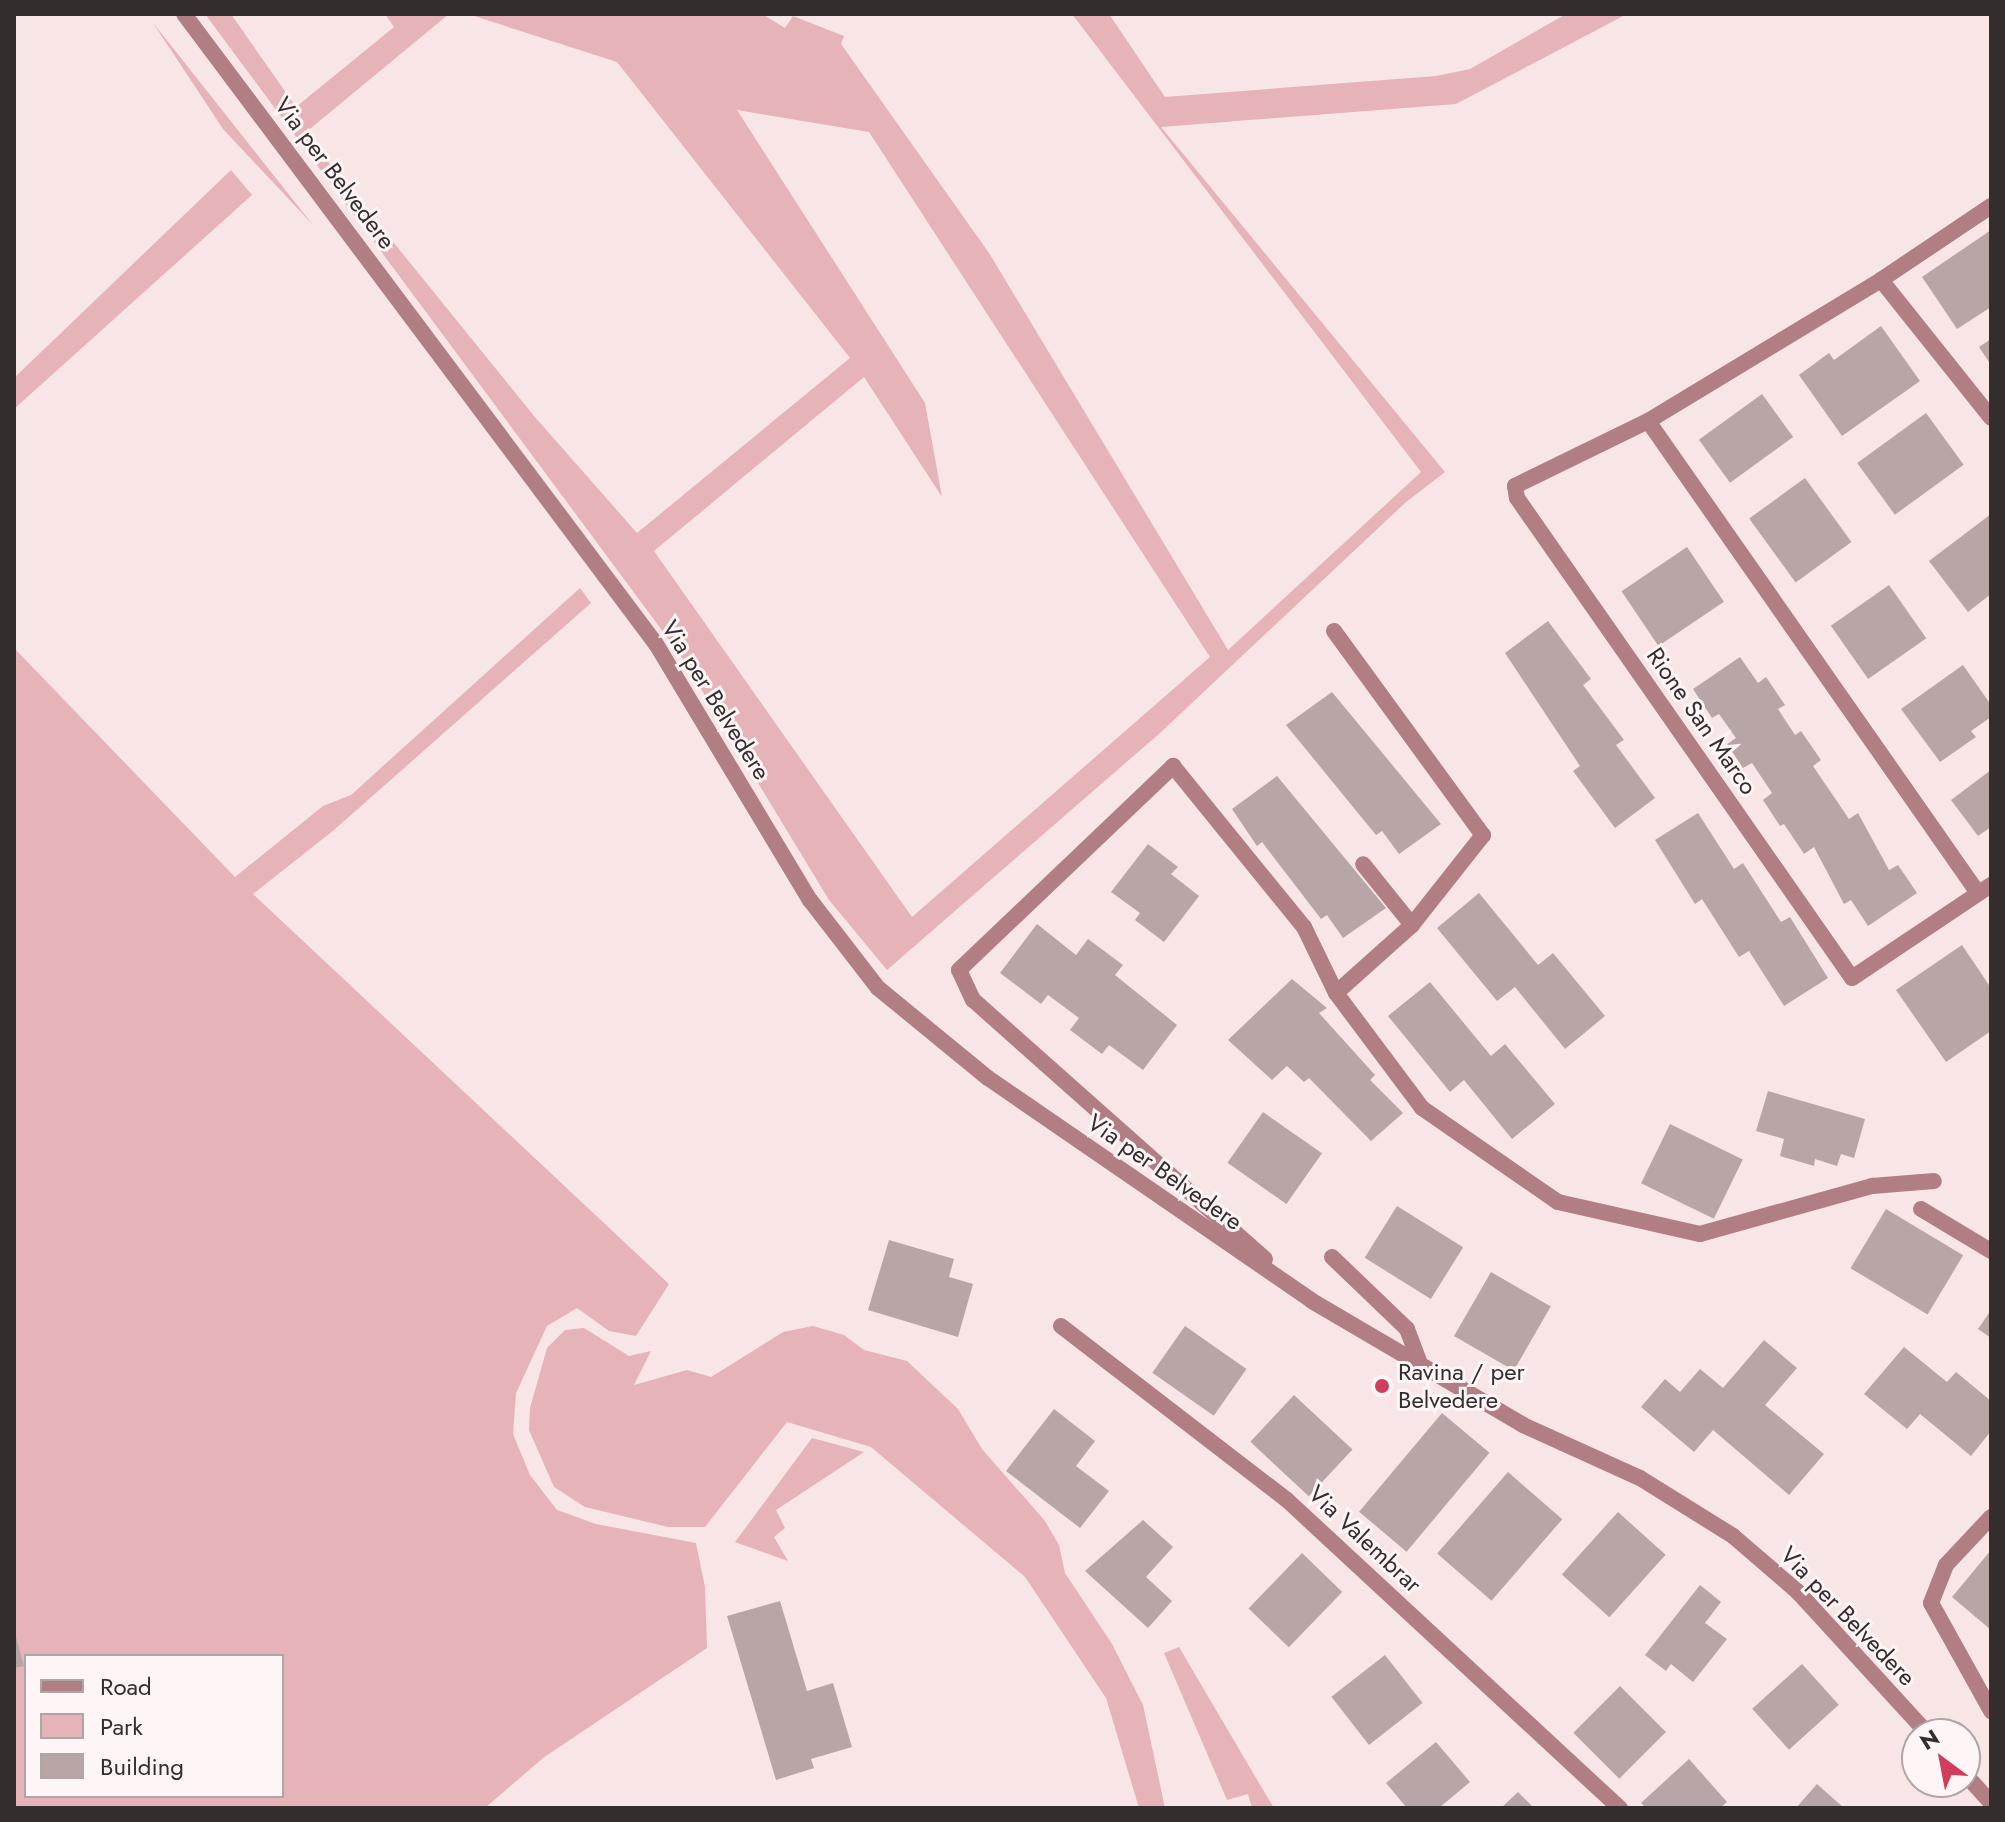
<!DOCTYPE html>
<html>
<head>
<meta charset="utf-8">
<style>
	body { margin:0 }
	#map { position:relative; width:2005px; height:1822px; overflow:hidden; background:#f8e5e6; font-family:Jost,sans-serif }
	div>[style] { position:absolute }
	.green>* { inset:0; background:#e6b4b8 }
	.building>* { inset:0; background:#b8a6a7; transform-origin:0 0 }
	.street>* { height:16px; margin:-8px; padding:0 8px; transform-origin:8px; border-radius:8px; background:#b17e83 }
	.dots>* { width:22px; height:22px; translate:-50% -50%; box-sizing:border-box; border:4px solid #fdf5f6; border-radius:50% }
	span { translate:-50% -50%; white-space:nowrap; text-align:center; line-height:1.15; -webkit-text-stroke:6px #fdf5f6; paint-order:stroke }
	.street-label { font-size:24px; color:#342d2e }
	.poi-label { font-size:24px; color:#342d2e }
	.left { translate:0 -50%; text-align:left }
	.frame { position:absolute; inset:0; border:16px solid #342d2e; pointer-events:none }
	.legend { position:absolute; left:24px; top:1654px; width:260px; height:144px; box-sizing:border-box; background:#fdf5f6; border:2px solid #ada5a6; margin:0; padding:10px 14px; list-style:none; font-size:24px; color:#342d2e }
	.legend li { display:flex; align-items:center; gap:16px; height:40px }
	.legend b { width:40px; border:2px solid #ada5a6 }
	.north { position:absolute; left:1901px; top:1718px; width:80px; height:80px; box-sizing:border-box; background:#fdf5f6; border:2px solid #ada5a6; border-radius:50%; rotate:328deg; font-size:22px; font-weight:700; line-height:32px; text-align:center; color:#342d2e }
	.north::after { content:''; display:block; margin:auto; width:28px; height:36px; background:#cf3f5b; clip-path:polygon(50% 0,100% 100%,50% 72%,0 100%) }
</style>
</head>
<body>
<div id="map">
	<div class="green">
		<div style="clip-path:polygon(evenodd,205px 14px,231px 14px,296px 107px,394px 27px,385px 14px,449px 14px,305px 133px,534px 416px,637px 533px,850px 358px,617px 62px,468px 14px,762px 14px,785px 28px,793px 16px,844px 36px,841px 44px,989px 253px,1228px 650px,1421px 472px,1072px 14px,1109px 14px,1165px 97px,1436px 76px,1470px 69px,1566px 14px,1627px 14px,1456px 104px,1161px 127px,1445px 472px,1405px 503px,1160px 733px,887px 970px,829px 900px,681px 656px,205px 14px,737px 110px,869px 132px,1210px 657px,912px 917px,654px 551px,864px 377px,942px 497px,925px 403px,737px 110px)"></div>
		<div style="clip-path:polygon(153px 23px,169px 43px,313px 225px,223px 129px)"></div>
		<div style="clip-path:polygon(231px 170px,252px 195px,14px 409px,14px 378px)"></div>
		<div style="clip-path:polygon(evenodd,580px 588px,591px 603px,334px 830px,253px 894px,669px 1284px,636px 1336px,609px 1331px,577px 1308px,547px 1326px,516px 1393px,513px 1434px,530px 1475px,557px 1510px,596px 1524px,696px 1543px,705px 1587px,707px 1648px,543px 1758px,485px 1808px,14px 1808px,14px 648px,235px 877px,323px 806px,351px 795px,580px 588px,26px 1656px,282px 1656px,282px 1796px,26px 1796px,26px 1656px)"></div>
		<div style="clip-path:polygon(813px 1326px,844px 1335px,864px 1350px,907px 1361px,958px 1409px,982px 1449px,1045px 1521px,1059px 1545px,1065px 1573px,1112px 1644px,1143px 1705px,1165px 1808px,1139px 1808px,1106px 1698px,1025px 1577px,871px 1447px,787px 1422px,705px 1527px,668px 1527px,585px 1507px,554px 1487px,529px 1430px,530px 1408px,547px 1348px,565px 1330px,584px 1328px,629px 1356px,651px 1351px,634px 1385px,687px 1370px,711px 1377px,783px 1332px)"></div>
		<div style="clip-path:polygon(812px 1438px,864px 1452px,776px 1510px,785px 1528px,774px 1537px,788px 1561px,735px 1542px)"></div>
		<div style="clip-path:polygon(1179px 1647px,1256px 1778px,1274px 1808px,1252px 1808px,1248px 1794px,1227px 1800px,1164px 1653px)"></div>
	</div>
	<div class="building">
		<div style="clip-path:polygon(1991px 230px,1991px 307px,1957px 329px,1922px 277px)"></div>
		<div style="clip-path:polygon(1881px 326px,1920px 381px,1842px 436px,1799px 375px,1829px 353px,1834px 360px)"></div>
		<div style="clip-path:polygon(1991px 339px,1991px 365px,1979px 347px)"></div>
		<div style="left:1762px;top:394px;width:53px;height:78px;rotate:54deg"></div>
		<div style="left:1926px;top:413px;width:64px;height:85px;rotate:54deg"></div>
		<div style="left:1805px;top:478px;width:79px;height:69px;rotate:54deg"></div>
		<div style="clip-path:polygon(1991px 514px,1991px 594px,1968px 612px,1929px 561px)"></div>
		<div style="left:1687px;top:547px;width:66px;height:79px;rotate:56deg"></div>
		<div style="left:1889px;top:585px;width:65px;height:71px;rotate:55deg"></div>
		<div style="clip-path:polygon(1548px 621px,1591px 679px,1583px 685px,1624px 740px,1616px 745px,1655px 798px,1615px 828px,1573px 771px,1580px 766px,1505px 653px)"></div>
		<div style="clip-path:polygon(1740px 657px,1758px 683px,1766px 677px,1785px 705px,1778px 709px,1795px 735px,1801px 731px,1821px 760px,1813px 766px,1849px 819px,1858px 813px,1889px 870px,1898px 865px,1917px 893px,1868px 926px,1851px 900px,1844px 904px,1814px 847px,1804px 854px,1784px 824px,1780px 826px,1763px 800px,1772px 793px,1752px 763px,1743px 768px,1727px 744px,1736px 738px,1719px 714px,1712px 718px,1693px 689px)"></div>
		<div style="clip-path:polygon(1963px 665px,1991px 705px,1991px 717px,1971px 731px,1976px 737px,1940px 762px,1901px 709px)"></div>
		<div style="clip-path:polygon(1332px 692px,1441px 824px,1399px 854px,1382px 831px,1376px 835px,1286px 725px)"></div>
		<div style="clip-path:polygon(1991px 770px,1991px 827px,1978px 836px,1951px 800px)"></div>
		<div style="clip-path:polygon(1277px 776px,1386px 908px,1343px 938px,1327px 915px,1321px 919px,1262px 842px,1257px 846px,1232px 809px)"></div>
		<div style="clip-path:polygon(1698px 813px,1734px 869px,1743px 863px,1781px 922px,1790px 917px,1828px 978px,1784px 1006px,1749px 951px,1739px 957px,1702px 899px,1695px 904px,1655px 840px)"></div>
		<div style="clip-path:polygon(1148px 844px,1178px 867px,1171px 874px,1199px 896px,1164px 942px,1135px 920px,1140px 913px,1111px 892px)"></div>
		<div style="clip-path:polygon(1479px 893px,1538px 965px,1553px 953px,1605px 1016px,1565px 1049px,1515px 987px,1497px 1001px,1437px 928px)"></div>
		<div style="clip-path:polygon(1037px 924px,1076px 955px,1088px 939px,1123px 965px,1115px 975px,1177px 1025px,1143px 1070px,1109px 1045px,1102px 1054px,1070px 1030px,1079px 1018px,1048px 995px,1041px 1004px,1000px 973px)"></div>
		<div style="clip-path:polygon(1962px 945px,1991px 988px,1991px 1031px,1946px 1062px,1896px 990px)"></div>
		<div style="clip-path:polygon(1292px 979px,1327px 1008px,1319px 1013px,1375px 1075px,1370px 1080px,1403px 1113px,1371px 1141px,1309px 1078px,1304px 1082px,1287px 1066px,1272px 1080px,1228px 1040px)"></div>
		<div style="clip-path:polygon(1430px 982px,1491px 1056px,1505px 1044px,1555px 1104px,1512px 1139px,1464px 1080px,1450px 1092px,1388px 1016px)"></div>
		<div style="clip-path:polygon(1768px 1091px,1865px 1119px,1854px 1158px,1841px 1154px,1837px 1166px,1815px 1159px,1814px 1166px,1780px 1156px,1784px 1139px,1756px 1131px)"></div>
		<div style="left:1263px;top:1112px;width:72px;height:62px;rotate:35deg"></div>
		<div style="left:1670px;top:1124px;width:81px;height:66px;rotate:26deg"></div>
		<div style="left:1397px;top:1206px;width:78px;height:61px;rotate:32deg"></div>
		<div style="left:1886px;top:1209px;width:90px;height:69px;rotate:31deg"></div>
		<div style="clip-path:polygon(889px 1240px,954px 1259px,949px 1277px,973px 1284px,958px 1337px,868px 1310px)"></div>
		<div style="left:1491px;top:1272px;width:69px;height:74px;rotate:30deg"></div>
		<div style="clip-path:polygon(1991px 1310px,1991px 1338px,1978px 1329px)"></div>
		<div style="left:1185px;top:1326px;width:75px;height:57px;rotate:35deg"></div>
		<div style="clip-path:polygon(1764px 1340px,1797px 1368px,1765px 1405px,1824px 1454px,1789px 1495px,1713px 1430px,1694px 1452px,1641px 1407px,1665px 1379px,1680px 1392px,1700px 1369px,1723px 1388px)"></div>
		<div style="clip-path:polygon(1904px 1347px,1947px 1382px,1956px 1372px,1991px 1401px,1991px 1431px,1971px 1456px,1920px 1414px,1907px 1429px,1864px 1394px)"></div>
		<div style="left:1294px;top:1395px;width:80px;height:64px;rotate:43deg"></div>
		<div style="clip-path:polygon(1054px 1409px,1095px 1441px,1076px 1466px,1109px 1491px,1080px 1528px,1006px 1471px)"></div>
		<div style="left:1442px;top:1413px;width:62px;height:129px;rotate:40deg"></div>
		<div style="left:1508px;top:1472px;width:72px;height:108px;rotate:41deg"></div>
		<div style="left:1618px;top:1512px;width:64px;height:84px;rotate:42deg"></div>
		<div style="clip-path:polygon(1143px 1520px,1173px 1547px,1146px 1577px,1172px 1601px,1148px 1628px,1085px 1571px)"></div>
		<div style="clip-path:polygon(1991px 1550px,1991px 1630px,1952px 1597px)"></div>
		<div style="left:1302px;top:1553px;width:56px;height:77px;rotate:44deg"></div>
		<div style="clip-path:polygon(1700px 1585px,1721px 1602px,1705px 1623px,1727px 1639px,1693px 1682px,1671px 1664px,1666px 1671px,1645px 1655px)"></div>
		<div style="clip-path:polygon(780px 1601px,807px 1691px,833px 1683px,852px 1747px,811px 1759px,814px 1768px,776px 1780px,727px 1616px)"></div>
		<div style="clip-path:polygon(14px 1630px,24px 1666px,14px 1668px)"></div>
		<div style="left:1385px;top:1655px;width:61px;height:68px;rotate:52deg"></div>
		<div style="left:1802px;top:1664px;width:55px;height:67px;rotate:48deg"></div>
		<div style="left:1620px;top:1686px;width:65px;height:66px;rotate:45deg"></div>
		<div style="clip-path:polygon(1436px 1742px,1470px 1782px,1439px 1808px,1407px 1808px,1386px 1783px)"></div>
		<div style="clip-path:polygon(1689px 1759px,1727px 1802px,1720px 1808px,1646px 1808px,1641px 1803px)"></div>
		<div style="clip-path:polygon(1817px 1784px,1844px 1808px,1796px 1808px)"></div>
		<div style="clip-path:polygon(1518px 1792px,1534px 1808px,1501px 1808px)"></div>
	</div>
	<div class="street">
		<div style="left:184px;top:14px;width:787px;rotate:53.16deg"></div>
		<div style="left:656px;top:644px;width:299px;rotate:59deg"></div>
		<div style="left:810px;top:900px;width:111px;rotate:52.3deg"></div>
		<div style="left:878px;top:988px;width:142px;rotate:39.3deg"></div>
		<div style="left:988px;top:1078px;width:393px;rotate:34.5deg"></div>
		<div style="left:1312px;top:1301px;width:245px;rotate:30.4deg"></div>
		<div style="left:1523px;top:1425px;width:128px;rotate:24.4deg"></div>
		<div style="left:1640px;top:1478px;width:110px;rotate:31.9deg"></div>
		<div style="left:1733px;top:1536px;width:86px;rotate:40.7deg"></div>
		<div style="left:1798px;top:1592px;width:193px;rotate:47.5deg"></div>
		<div style="left:1991px;top:206px;width:133px;rotate:146.1deg"></div>
		<div style="left:1881px;top:280px;width:272px;rotate:148.8deg"></div>
		<div style="left:1648px;top:421px;width:148px;rotate:154deg"></div>
		<div style="left:1515px;top:486px;width:12px;rotate:81deg"></div>
		<div style="left:1517px;top:498px;width:585px;rotate:55.09deg"></div>
		<div style="left:1852px;top:978px;width:167px;rotate:-33.8deg"></div>
		<div style="left:1881px;top:280px;width:176px;rotate:51.4deg"></div>
		<div style="left:1648px;top:421px;width:576px;rotate:55.04deg"></div>
		<div style="left:1334px;top:631px;width:253px;rotate:53.9deg"></div>
		<div style="left:1483px;top:835px;width:115px;rotate:128.3deg"></div>
		<div style="left:1336px;top:993px;width:144px;rotate:53.2deg"></div>
		<div style="left:1422px;top:1108px;width:165px;rotate:34.7deg"></div>
		<div style="left:1558px;top:1202px;width:146px;rotate:12.7deg"></div>
		<div style="left:1700px;top:1234px;width:179px;rotate:-15.6deg"></div>
		<div style="left:1872px;top:1186px;width:62px;rotate:-4.6deg"></div>
		<div style="left:1921px;top:1209px;width:82px;rotate:31deg"></div>
		<div style="left:1332px;top:1257px;width:104px;rotate:43.8deg"></div>
		<div style="left:1407px;top:1329px;width:43px;rotate:69.4deg"></div>
		<div style="left:1265px;top:1259px;width:390px;rotate:-138.4deg"></div>
		<div style="left:973px;top:1000px;width:33px;rotate:-115deg"></div>
		<div style="left:959px;top:970px;width:296px;rotate:-43.6deg"></div>
		<div style="left:1173px;top:766px;width:208px;rotate:50.9deg"></div>
		<div style="left:1304px;top:927px;width:73px;rotate:64.1deg"></div>
		<div style="left:1336px;top:993px;width:102px;rotate:-41.8deg"></div>
		<div style="left:1412px;top:925px;width:78px;rotate:-128.8deg"></div>
		<div style="left:1061px;top:1326px;width:285px;rotate:37.6deg"></div>
		<div style="left:1287px;top:1500px;width:454px;rotate:42.8deg"></div>
		<div style="left:1991px;top:1517px;width:66px;rotate:133.2deg"></div>
		<div style="left:1946px;top:1565px;width:41px;rotate:111.5deg"></div>
		<div style="left:1931px;top:1603px;width:124px;rotate:60.9deg"></div>
		<div style="left:1965px;top:1774px;width:39px;rotate:48deg"></div>
	</div>
	<div class="dots">
		<div style="left:1382px;top:1386px;background:#cf3f5b"></div>
	</div>
	<div class="street-label">
		<span style="left:335px;top:173px;rotate:53deg">Via per Belvedere</span>
		<span style="left:716px;top:700px;rotate:58deg">Via per Belvedere</span>
		<span style="left:1702px;top:721px;rotate:55deg">Rione San Marco</span>
		<span style="left:1165px;top:1172px;rotate:35deg">Via per Belvedere</span>
		<span style="left:1365px;top:1539px;rotate:43deg">Via Valembrar</span>
		<span style="left:1848px;top:1616px;rotate:46deg">Via per Belvedere</span>
	</div>
	<div class="poi-label">
		<span class="left" style="left:1398px;top:1386px">Ravina / per<br>Belvedere</span>
	</div>
	<div class="frame"></div>
	<ul class="legend">
	<li><b style="height:10px;background:#b17e83"></b>Road</li>
	<li><b style="height:22px;background:#e6b4b8"></b>Park</li>
	<li><b style="height:22px;background:#b8a6a7"></b>Building</li>
	</ul>
	<div class="north">N</div>
</div>
</body>
</html>
